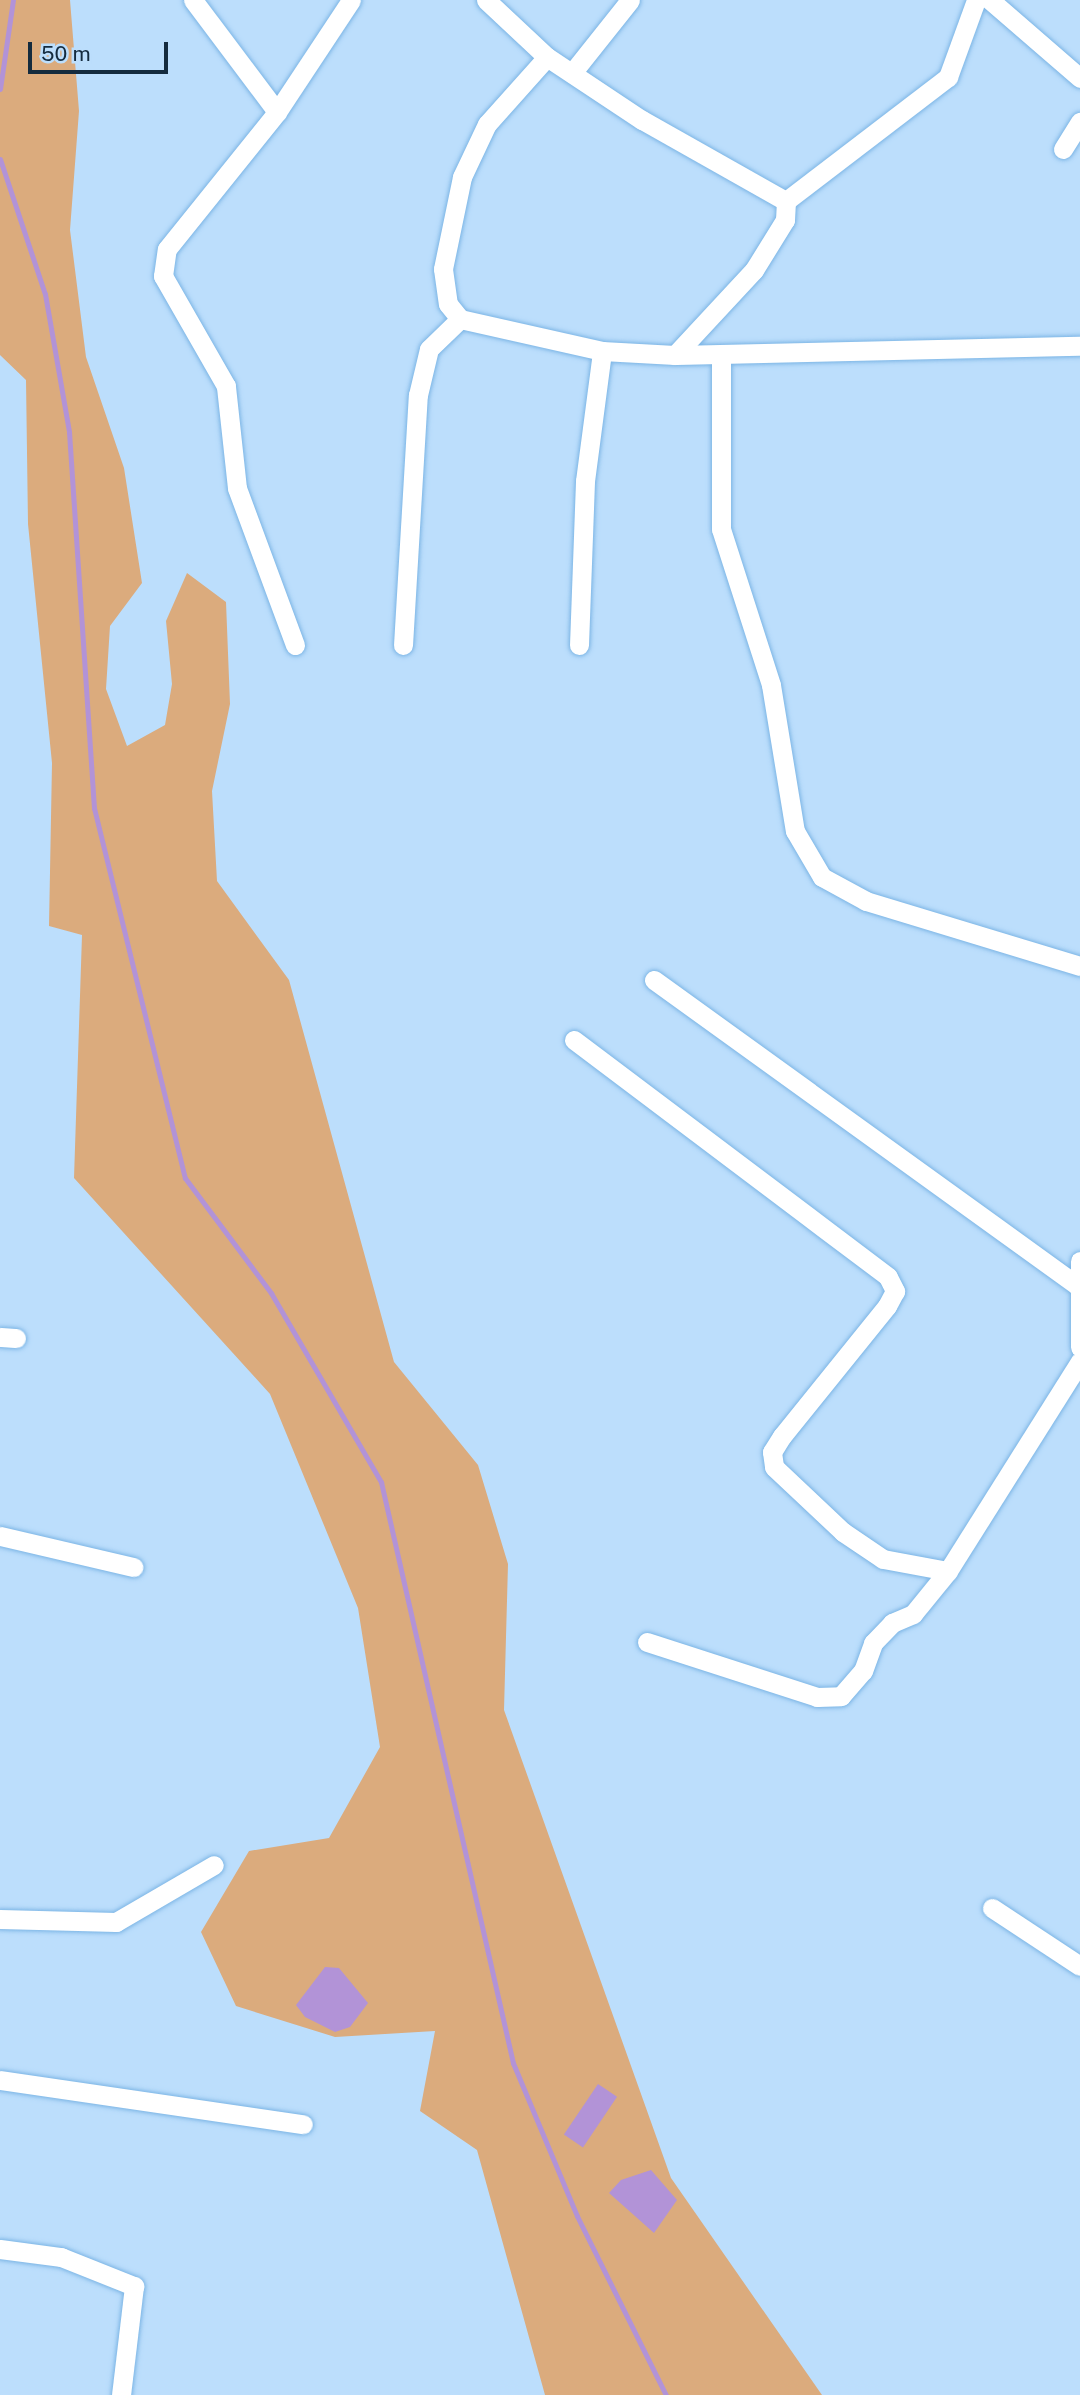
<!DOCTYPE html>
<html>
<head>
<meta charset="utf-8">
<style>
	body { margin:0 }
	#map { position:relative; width:1080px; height:2395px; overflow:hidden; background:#bcdefc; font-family:"Public Sans",sans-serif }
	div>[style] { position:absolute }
	.green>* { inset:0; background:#dbab7d }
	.water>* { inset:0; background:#b293d7; transform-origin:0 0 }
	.stream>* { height:5px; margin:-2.5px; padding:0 2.5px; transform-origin:2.5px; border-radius:2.5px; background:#b293d7 }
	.roads { filter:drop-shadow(0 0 2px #7cb5e5) drop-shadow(0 0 2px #7cb5e5) }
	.minor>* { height:19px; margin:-9.5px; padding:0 9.5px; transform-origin:9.5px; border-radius:9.5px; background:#fff }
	span { translate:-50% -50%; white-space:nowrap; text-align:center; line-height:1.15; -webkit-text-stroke:7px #bcdefc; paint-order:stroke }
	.scale { position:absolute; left:28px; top:42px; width:140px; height:32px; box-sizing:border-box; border:4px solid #142b3e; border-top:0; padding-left:9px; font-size:21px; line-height:24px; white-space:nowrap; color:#142b3e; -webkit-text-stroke:5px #bcdefc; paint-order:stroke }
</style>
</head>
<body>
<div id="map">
	<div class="green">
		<div style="clip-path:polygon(0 0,70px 0,79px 111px,70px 230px,86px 357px,124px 468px,142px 583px,110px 626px,106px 689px,127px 746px,165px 725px,172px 684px,166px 621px,187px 573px,226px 602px,230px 704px,212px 791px,217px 881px,289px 980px,394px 1362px,478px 1465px,508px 1564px,504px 1710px,671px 2178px,822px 2395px,545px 2395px,477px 2150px,420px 2111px,435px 2031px,335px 2037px,236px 2006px,201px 1932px,249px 1851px,329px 1838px,380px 1747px,358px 1608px,270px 1394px,74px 1178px,82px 935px,49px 926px,52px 763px,28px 524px,26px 380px,0 355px)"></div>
	</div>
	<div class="water">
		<div style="clip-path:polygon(325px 1967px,339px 1968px,368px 2003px,350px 2027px,335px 2032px,305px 2017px,296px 2005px)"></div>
		<div style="left:598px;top:2084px;width:23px;height:61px;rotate:34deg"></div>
		<div style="clip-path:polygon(651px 2170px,677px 2200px,654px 2233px,609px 2193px,621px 2180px)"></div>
	</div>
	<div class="stream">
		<div style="left:0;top:89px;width:90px;rotate:-81.7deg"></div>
		<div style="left:0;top:159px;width:142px;rotate:71.6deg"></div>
		<div style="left:45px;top:294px;width:140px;rotate:80.1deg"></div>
		<div style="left:69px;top:432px;width:377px;rotate:86.2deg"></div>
		<div style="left:94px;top:808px;width:381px;rotate:76.2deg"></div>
		<div style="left:185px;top:1178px;width:144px;rotate:53.2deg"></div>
		<div style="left:271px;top:1293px;width:219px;rotate:59.8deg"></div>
		<div style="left:381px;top:1482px;width:596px;rotate:77.2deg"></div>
		<div style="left:513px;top:2063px;width:166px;rotate:67.3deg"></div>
		<div style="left:577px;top:2216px;width:200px;rotate:63.6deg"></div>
	</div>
	<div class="roads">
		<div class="minor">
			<div style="left:193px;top:0;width:140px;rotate:53.1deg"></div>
			<div style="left:486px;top:0;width:83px;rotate:43.1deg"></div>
			<div style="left:547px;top:57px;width:114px;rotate:33.6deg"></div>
			<div style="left:642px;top:120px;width:165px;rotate:29.4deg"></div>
			<div style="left:990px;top:0;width:119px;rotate:40.9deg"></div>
			<div style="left:547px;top:57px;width:90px;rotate:131.8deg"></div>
			<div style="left:487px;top:124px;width:59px;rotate:115.3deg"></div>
			<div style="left:462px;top:177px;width:94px;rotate:101.7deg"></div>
			<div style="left:443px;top:269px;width:35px;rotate:82deg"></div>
			<div style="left:448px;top:304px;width:19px;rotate:51deg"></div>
			<div style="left:460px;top:319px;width:146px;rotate:12.7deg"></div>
			<div style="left:602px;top:351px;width:73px;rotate:3.1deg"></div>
			<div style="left:675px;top:355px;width:116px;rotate:-47.1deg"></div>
			<div style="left:754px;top:270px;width:59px;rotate:-58.2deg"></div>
			<div style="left:785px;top:220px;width:19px;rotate:-87deg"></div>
			<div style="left:572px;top:73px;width:93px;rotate:-51.5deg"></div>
			<div style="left:1063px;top:149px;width:32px;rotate:-58deg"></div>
			<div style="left:786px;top:201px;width:204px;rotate:-37.4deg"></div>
			<div style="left:948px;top:77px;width:82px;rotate:-70deg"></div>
			<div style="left:721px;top:354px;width:175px;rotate:90deg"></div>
			<div style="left:721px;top:529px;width:164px;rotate:72.2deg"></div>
			<div style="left:771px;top:685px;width:148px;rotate:80.7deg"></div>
			<div style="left:795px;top:831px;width:53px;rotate:59.6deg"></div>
			<div style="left:822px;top:877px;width:50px;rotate:28.6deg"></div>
			<div style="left:866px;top:901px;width:224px;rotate:16.9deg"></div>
			<div style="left:675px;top:355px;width:405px;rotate:-1.3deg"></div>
			<div style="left:295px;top:645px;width:167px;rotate:-110.3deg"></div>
			<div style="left:237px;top:488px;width:103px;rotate:-96.2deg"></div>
			<div style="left:226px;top:386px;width:127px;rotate:-119.8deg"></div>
			<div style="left:163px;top:276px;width:27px;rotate:-82deg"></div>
			<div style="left:167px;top:249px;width:176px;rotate:-51.2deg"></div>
			<div style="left:277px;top:112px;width:134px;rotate:-56.5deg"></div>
			<div style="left:403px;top:645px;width:250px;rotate:-86.6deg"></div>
			<div style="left:418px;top:395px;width:47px;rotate:-76.6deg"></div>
			<div style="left:429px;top:349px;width:43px;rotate:-44.1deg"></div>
			<div style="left:579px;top:645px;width:164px;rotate:-87.9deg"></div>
			<div style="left:585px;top:481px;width:131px;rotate:-82.5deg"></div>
			<div style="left:654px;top:980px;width:523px;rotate:35.82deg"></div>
			<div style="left:574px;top:1040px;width:393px;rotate:37deg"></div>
			<div style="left:888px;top:1277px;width:16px;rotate:63deg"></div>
			<div style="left:895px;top:1291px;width:17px;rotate:118deg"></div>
			<div style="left:887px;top:1306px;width:167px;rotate:128.9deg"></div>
			<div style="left:782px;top:1436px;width:19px;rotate:122deg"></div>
			<div style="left:772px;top:1452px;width:15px;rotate:82deg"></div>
			<div style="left:774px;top:1467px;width:95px;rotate:43.3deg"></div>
			<div style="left:843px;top:1532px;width:48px;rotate:34deg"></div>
			<div style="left:883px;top:1559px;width:66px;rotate:10.5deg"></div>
			<div style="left:1080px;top:1261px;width:86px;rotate:90deg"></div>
			<div style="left:0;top:1337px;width:16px;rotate:4deg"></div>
			<div style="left:0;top:1536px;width:137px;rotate:13.1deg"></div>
			<div style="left:647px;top:1642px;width:179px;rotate:17.9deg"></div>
			<div style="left:817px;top:1697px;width:24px;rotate:-2deg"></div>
			<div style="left:841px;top:1696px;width:33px;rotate:-49deg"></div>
			<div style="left:863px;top:1671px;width:30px;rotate:-70deg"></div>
			<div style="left:873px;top:1643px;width:28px;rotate:-46deg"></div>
			<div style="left:892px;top:1623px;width:23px;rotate:-23deg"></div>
			<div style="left:913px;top:1614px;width:55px;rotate:-50.9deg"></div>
			<div style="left:948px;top:1571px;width:248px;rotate:-57.8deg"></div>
			<div style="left:992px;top:1908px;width:105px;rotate:33.4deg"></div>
			<div style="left:0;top:1919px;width:116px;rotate:1.5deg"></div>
			<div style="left:116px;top:1922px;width:113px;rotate:-30.2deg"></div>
			<div style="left:0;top:2080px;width:306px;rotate:8.3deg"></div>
			<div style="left:0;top:2249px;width:62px;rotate:7.5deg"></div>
			<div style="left:61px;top:2257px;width:79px;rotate:21.7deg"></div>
			<div style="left:134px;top:2286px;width:110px;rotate:96.8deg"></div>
		</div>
	</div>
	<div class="scale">50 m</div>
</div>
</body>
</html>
